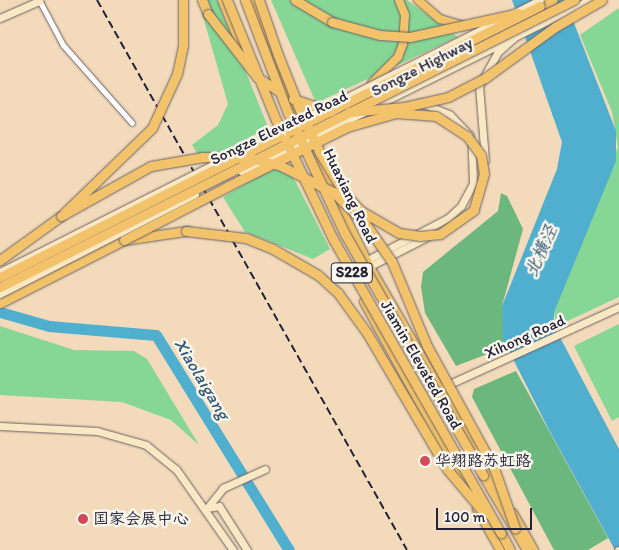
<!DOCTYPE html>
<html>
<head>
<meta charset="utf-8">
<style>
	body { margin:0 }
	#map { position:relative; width:619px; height:550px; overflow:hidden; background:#f2daba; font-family:Itim,"LXGW WenKai TC",sans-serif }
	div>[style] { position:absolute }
	.green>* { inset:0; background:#86d695 }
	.forest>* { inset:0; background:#6cb77e }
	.water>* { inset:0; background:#50afcf }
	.river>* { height:11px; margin:-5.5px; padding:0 5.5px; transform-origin:5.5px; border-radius:5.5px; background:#50afcf }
	.roads { filter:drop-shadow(0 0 1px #6b6267) drop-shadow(0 0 1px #6b6267) }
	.street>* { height:5px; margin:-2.5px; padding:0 2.5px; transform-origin:2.5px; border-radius:2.5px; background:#fff }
	.secondary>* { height:7px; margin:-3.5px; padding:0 3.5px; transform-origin:3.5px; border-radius:3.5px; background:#fae7c3 }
	.primary>* { height:8px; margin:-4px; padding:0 4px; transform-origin:4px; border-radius:4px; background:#f2c36a }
	.highway>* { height:9px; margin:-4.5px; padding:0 4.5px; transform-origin:4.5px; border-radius:4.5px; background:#f2c36a }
	.rail>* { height:2px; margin-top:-1px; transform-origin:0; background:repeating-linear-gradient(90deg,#22223b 0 8px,transparent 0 12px) }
	.bridges { filter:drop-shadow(0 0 1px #6b6267) drop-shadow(0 0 1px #6b6267) }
	.secondary-bridge>* { height:7px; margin:-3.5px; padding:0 3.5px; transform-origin:3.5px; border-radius:3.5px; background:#fae7c3 }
	.highway-bridge>* { height:9px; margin:-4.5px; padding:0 4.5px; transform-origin:4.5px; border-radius:4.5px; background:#f2c36a }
	.dots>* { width:14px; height:14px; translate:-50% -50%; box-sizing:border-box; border:2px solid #fbf7ec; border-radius:50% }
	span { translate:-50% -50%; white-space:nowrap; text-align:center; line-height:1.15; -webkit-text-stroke:5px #fbf7ec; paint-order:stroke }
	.shield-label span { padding:1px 4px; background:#fbf7ec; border:1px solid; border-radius:4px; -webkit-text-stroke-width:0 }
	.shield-label { font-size:15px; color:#22223b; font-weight:700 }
	.street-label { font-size:16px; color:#22223b }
	.poi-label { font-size:16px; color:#22223b }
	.left { translate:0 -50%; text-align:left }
	.water-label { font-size:18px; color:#345a76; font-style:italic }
	.scale { position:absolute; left:436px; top:508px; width:96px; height:22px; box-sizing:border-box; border:2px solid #22223b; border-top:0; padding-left:6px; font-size:15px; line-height:18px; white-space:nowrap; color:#22223b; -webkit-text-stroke:4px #fbf7ec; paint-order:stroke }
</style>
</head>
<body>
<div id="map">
	<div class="green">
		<div style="clip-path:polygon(208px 0,217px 0,268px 127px,203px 163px,192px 145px,218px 125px,228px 104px,202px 13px)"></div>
		<div style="clip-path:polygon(271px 0,407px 0,458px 37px,316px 103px)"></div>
		<div style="clip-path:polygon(619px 8px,619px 297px,555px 327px,555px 310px,618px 147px,612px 112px,580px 35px)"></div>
		<div style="clip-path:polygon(285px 161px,330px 249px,313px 259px,245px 232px,223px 197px)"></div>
		<div style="clip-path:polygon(619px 324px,619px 417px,612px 421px,574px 346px)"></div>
		<div style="clip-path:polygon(0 326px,74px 350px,134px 351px,147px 359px,199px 445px,171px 420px,122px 402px,0 395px)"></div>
	</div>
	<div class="forest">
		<div style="clip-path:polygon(501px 193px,507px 196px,523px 229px,502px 306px,506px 347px,456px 366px,425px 313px,421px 287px,423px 272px,498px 211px)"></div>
		<div style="clip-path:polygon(516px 371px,608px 538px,588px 550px,554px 550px,472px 397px,474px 389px)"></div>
	</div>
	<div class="water">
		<div style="clip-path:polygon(512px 0,565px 0,616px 131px,616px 161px,555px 310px,553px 324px,619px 449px,619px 550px,615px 550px,549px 430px,503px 339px,502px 306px,557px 169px,562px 142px)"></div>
	</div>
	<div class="river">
		<div style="left:0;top:312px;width:51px;rotate:15.9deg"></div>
		<div style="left:49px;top:326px;width:107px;rotate:4.8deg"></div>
		<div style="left:156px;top:335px;width:253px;rotate:58.3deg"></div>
	</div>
	<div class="roads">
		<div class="street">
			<div style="left:39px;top:0;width:51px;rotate:61.9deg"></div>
			<div style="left:63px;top:45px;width:104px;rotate:48.5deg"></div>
		</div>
		<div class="secondary">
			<div style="left:0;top:18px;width:43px;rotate:-23.6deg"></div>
			<div style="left:421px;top:103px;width:31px;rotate:22deg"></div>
			<div style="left:450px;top:115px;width:28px;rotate:46deg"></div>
			<div style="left:371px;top:108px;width:244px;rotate:-26.3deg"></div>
			<div style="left:485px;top:160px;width:74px;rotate:-94.6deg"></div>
			<div style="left:479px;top:86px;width:38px;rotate:-61deg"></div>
			<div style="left:497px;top:53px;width:27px;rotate:-42deg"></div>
			<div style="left:348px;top:270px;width:113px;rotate:-27.5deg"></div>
			<div style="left:448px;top:218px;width:18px;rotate:-43deg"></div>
			<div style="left:461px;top:206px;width:26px;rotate:-62deg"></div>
			<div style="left:473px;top:183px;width:38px;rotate:-92deg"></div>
			<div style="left:351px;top:276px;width:85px;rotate:-27.2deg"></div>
			<div style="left:445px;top:386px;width:191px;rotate:-24.4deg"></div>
			<div style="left:0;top:426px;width:97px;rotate:3deg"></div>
			<div style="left:97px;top:431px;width:51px;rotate:15.9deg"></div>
			<div style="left:146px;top:445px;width:38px;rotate:39deg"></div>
			<div style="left:176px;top:469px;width:99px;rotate:54.9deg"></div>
			<div style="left:207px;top:508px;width:26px;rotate:-51deg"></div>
			<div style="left:223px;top:488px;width:46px;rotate:-24.3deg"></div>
			<div style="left:207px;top:508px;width:12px;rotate:-9deg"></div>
			<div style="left:219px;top:506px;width:52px;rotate:57.5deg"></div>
			<div style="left:618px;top:550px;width:1px"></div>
		</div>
		<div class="primary">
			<div style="left:222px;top:0;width:66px;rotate:67.7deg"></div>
			<div style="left:251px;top:0;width:135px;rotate:67.8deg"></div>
			<div style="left:418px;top:0;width:29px;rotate:41deg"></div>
			<div style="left:440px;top:19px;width:22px;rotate:16deg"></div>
			<div style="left:372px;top:83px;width:37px;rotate:-45deg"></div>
			<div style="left:398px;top:57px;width:14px;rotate:-69deg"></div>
			<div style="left:403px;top:44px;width:29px;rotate:-86deg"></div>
			<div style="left:405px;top:15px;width:16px;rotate:-112deg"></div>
			<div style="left:308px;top:141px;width:140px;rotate:63.8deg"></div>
			<div style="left:370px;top:267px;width:255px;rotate:59.9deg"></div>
			<div style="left:364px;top:302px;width:206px;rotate:61.3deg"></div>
			<div style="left:477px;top:509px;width:47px;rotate:60.7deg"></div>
			<div style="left:513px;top:513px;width:43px;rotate:60.4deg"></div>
		</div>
		<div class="highway">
			<div style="left:202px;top:0;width:15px;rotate:67deg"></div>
			<div style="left:295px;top:0;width:43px;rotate:30.7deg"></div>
			<div style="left:540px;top:6px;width:14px;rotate:-25deg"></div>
			<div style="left:0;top:260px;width:75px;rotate:-35.8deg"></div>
			<div style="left:0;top:303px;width:139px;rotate:-26.9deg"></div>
			<div style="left:124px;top:240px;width:63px;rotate:-8.3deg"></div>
			<div style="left:483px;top:475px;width:87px;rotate:59.6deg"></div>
			<div style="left:501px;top:533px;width:19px;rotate:62deg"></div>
		</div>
	</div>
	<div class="rail">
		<div style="left:97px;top:0;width:631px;rotate:60.59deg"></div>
	</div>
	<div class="bridges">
		<div class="secondary-bridge">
			<div style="left:514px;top:13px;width:29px;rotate:-27deg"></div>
			<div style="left:241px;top:171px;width:136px;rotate:-25.6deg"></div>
			<div style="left:0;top:272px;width:562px;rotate:-26.75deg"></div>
			<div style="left:0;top:294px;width:219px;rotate:-27.1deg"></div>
		</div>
		<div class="highway-bridge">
			<div style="left:227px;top:0;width:130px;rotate:67.8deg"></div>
			<div style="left:276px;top:120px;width:132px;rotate:64.4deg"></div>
			<div style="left:333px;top:239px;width:339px;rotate:60.3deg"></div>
			<div style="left:245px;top:0;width:121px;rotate:69.2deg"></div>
			<div style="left:288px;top:113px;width:134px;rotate:64.8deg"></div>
			<div style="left:345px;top:234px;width:278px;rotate:60.2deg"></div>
			<div style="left:208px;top:14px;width:80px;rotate:52.1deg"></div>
			<div style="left:257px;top:77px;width:27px;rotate:33deg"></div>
			<div style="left:332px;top:22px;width:50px;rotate:15.2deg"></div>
			<div style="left:380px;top:35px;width:30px;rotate:4deg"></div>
			<div style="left:410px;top:37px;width:111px;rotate:-12.5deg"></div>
			<div style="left:293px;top:99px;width:40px;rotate:18deg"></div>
			<div style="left:349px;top:112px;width:55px;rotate:-5.2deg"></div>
			<div style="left:404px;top:107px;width:45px;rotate:-12.8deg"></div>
			<div style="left:448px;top:97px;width:42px;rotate:-27.2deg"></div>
			<div style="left:485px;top:78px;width:87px;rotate:-36.1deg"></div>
			<div style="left:555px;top:27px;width:54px;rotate:-29.9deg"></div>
			<div style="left:64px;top:213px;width:122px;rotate:-44deg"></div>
			<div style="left:152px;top:128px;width:60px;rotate:-65.2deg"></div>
			<div style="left:177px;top:74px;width:30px;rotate:-78deg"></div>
			<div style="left:183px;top:45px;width:45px;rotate:-90deg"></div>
			<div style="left:61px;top:216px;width:103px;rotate:-29.1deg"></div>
			<div style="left:151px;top:166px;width:53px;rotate:-9.8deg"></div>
			<div style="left:203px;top:157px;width:47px;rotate:1.2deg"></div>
			<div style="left:250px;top:158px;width:30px;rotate:14deg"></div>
			<div style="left:279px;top:165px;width:60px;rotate:26.6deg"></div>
			<div style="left:333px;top:192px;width:45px;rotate:44.1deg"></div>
			<div style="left:365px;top:223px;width:47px;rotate:55.3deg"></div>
			<div style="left:392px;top:262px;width:91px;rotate:67.4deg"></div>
			<div style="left:427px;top:346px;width:139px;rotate:61.2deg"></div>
			<div style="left:494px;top:468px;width:64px;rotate:70.7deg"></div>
			<div style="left:186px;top:231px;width:60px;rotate:6.7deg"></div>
			<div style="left:246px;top:238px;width:29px;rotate:22deg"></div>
			<div style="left:273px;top:249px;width:52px;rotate:30deg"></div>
			<div style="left:318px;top:275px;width:27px;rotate:42deg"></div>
			<div style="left:338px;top:293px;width:49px;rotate:54.1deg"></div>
			<div style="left:367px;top:333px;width:158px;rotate:59.5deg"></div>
			<div style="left:447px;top:469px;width:59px;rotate:49.8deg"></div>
			<div style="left:124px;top:240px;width:117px;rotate:-27.4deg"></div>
			<div style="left:228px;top:186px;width:133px;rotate:-26.4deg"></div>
			<div style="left:347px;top:127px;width:51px;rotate:-15.9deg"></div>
			<div style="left:396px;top:113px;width:40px;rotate:4.3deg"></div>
			<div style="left:436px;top:116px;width:37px;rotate:33deg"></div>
			<div style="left:467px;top:136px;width:24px;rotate:54deg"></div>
			<div style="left:481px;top:155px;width:19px;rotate:81deg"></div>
			<div style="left:484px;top:174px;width:37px;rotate:106deg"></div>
			<div style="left:474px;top:210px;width:42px;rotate:144.8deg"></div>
			<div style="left:440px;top:234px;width:20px;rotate:174deg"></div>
			<div style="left:420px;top:236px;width:21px;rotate:-172deg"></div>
			<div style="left:399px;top:233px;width:44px;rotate:-149.9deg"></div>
			<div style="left:361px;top:211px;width:25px;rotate:-133deg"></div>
			<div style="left:344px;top:193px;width:47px;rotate:-121deg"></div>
			<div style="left:320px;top:153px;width:47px;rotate:-114.9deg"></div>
			<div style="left:300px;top:110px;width:59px;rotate:-111.8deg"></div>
			<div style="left:278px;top:55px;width:58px;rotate:-109.1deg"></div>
			<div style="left:0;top:277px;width:604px;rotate:-26.65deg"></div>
			<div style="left:0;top:287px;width:642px;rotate:-26.57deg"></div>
		</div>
	</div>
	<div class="dots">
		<div style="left:425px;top:461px;background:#d1495b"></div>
		<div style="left:83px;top:519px;background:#d1495b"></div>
	</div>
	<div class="shield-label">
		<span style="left:352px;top:273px">S228</span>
	</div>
	<div class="street-label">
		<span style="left:422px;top:67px;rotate:-27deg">Songze Highway</span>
		<span style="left:279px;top:128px;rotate:-26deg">Songze Elevated Road</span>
		<span style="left:350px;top:196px;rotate:64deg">Huaxiang Road</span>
		<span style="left:525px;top:337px;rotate:-24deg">Xihong Road</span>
		<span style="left:421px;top:365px;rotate:60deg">Jiamin Elevated Road</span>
	</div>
	<div class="poi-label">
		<span class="left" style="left:435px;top:461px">华翔路苏虹路</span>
		<span class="left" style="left:93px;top:519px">国家会展中心</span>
	</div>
	<div class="water-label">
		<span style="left:541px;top:251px;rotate:-66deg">北横泾</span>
		<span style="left:202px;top:379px;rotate:59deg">Xiaolaigang</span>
	</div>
	<div class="scale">100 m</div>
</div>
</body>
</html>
